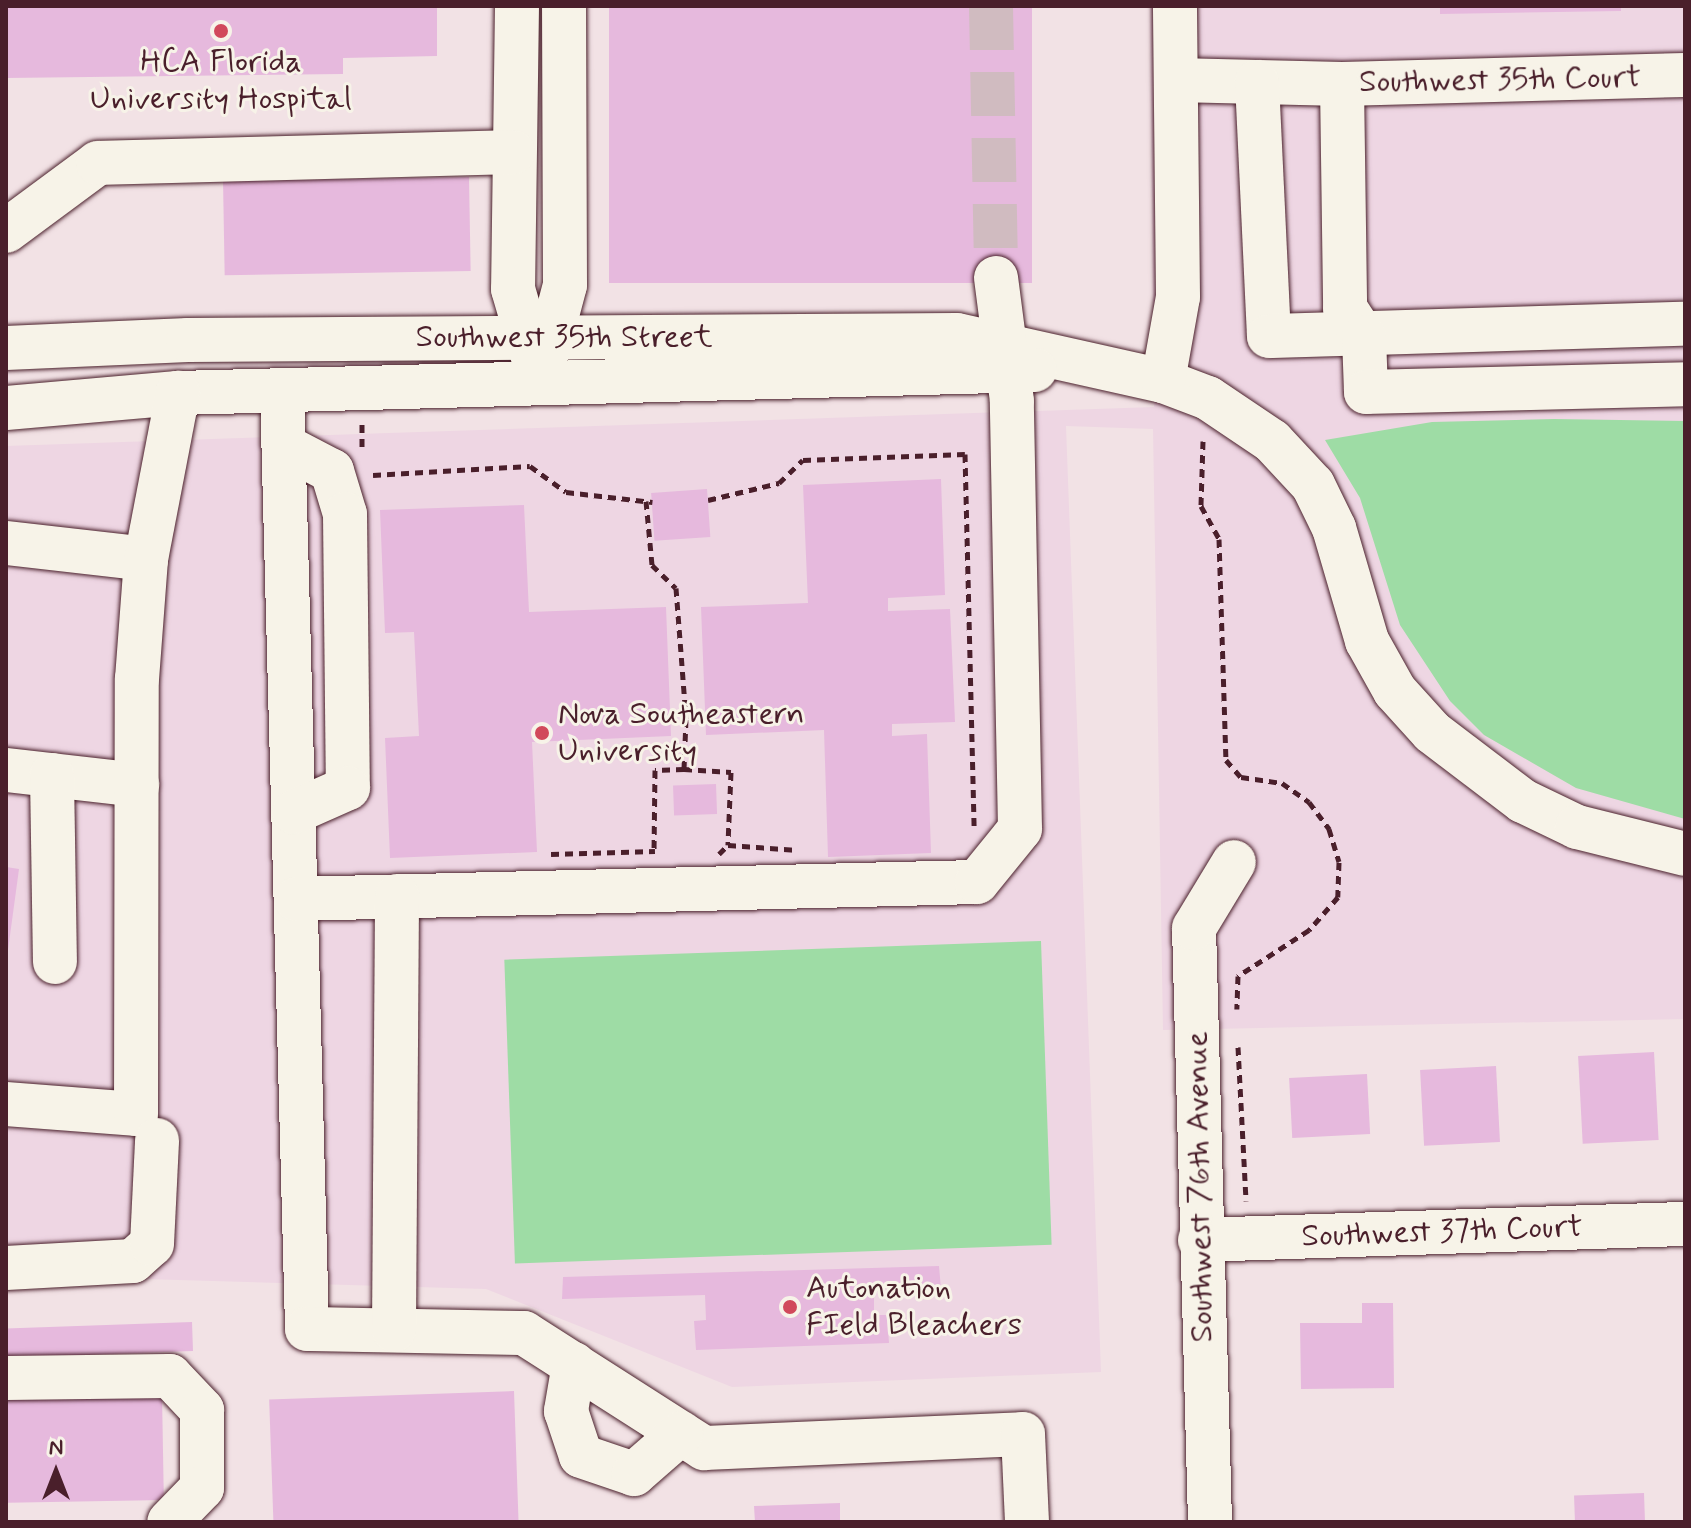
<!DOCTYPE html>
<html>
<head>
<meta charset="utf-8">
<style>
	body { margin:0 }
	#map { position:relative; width:1691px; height:1528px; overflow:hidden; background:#f2e2e5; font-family:Mynerve,sans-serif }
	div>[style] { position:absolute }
	.built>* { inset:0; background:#eed6e3 }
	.green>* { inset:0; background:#9edca5; transform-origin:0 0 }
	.building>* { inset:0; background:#e6b9dd; transform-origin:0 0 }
	.minor-tunnel>* { height:44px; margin-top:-22px; transform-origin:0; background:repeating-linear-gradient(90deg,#d0bbc0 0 44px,transparent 0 66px) }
	.path>* { height:5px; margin-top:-2.5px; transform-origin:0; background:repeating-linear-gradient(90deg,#4a1f2b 0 8px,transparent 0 14px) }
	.roads { filter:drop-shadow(0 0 2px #4a1f2b) drop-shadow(0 0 2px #4a1f2b) }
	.minor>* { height:44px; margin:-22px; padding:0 22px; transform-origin:22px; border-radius:22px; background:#f7f3e8 }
	.dots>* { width:22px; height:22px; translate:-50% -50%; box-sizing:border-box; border:4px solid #f7f3e8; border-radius:50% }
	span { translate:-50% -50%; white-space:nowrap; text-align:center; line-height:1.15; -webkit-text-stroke:6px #f7f3e8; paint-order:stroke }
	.poi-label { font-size:32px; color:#4a1f2b }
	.left { translate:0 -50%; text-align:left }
	.street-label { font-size:32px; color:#4a1f2b }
	.frame { position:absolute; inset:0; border:8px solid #4a1f2b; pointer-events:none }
	.north { position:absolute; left:16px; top:1432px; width:80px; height:80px; -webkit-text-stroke:6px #f7f3e8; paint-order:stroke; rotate:0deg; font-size:22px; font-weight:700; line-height:32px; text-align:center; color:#4a1f2b }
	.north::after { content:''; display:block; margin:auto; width:28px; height:36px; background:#4a1f2b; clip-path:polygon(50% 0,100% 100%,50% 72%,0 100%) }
</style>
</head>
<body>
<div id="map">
	<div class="built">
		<div style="clip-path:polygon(1150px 6px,1685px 6px,1685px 1019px,1163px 1030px,1153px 429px,1066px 426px,1101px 1372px,732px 1387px,486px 1289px,6px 1275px,6px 446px,1154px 407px)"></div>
	</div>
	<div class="green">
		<div style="clip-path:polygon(1554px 419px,1685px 421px,1685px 819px,1576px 788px,1484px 735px,1450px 701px,1400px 625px,1360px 498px,1325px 440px,1432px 422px)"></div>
		<div style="left:1041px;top:941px;width:304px;height:537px;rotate:88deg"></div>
	</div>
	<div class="building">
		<div style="clip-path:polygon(6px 6px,437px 6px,437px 56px,343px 58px,343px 74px,6px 78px)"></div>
		<div style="left:609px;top:6px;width:423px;height:277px"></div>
		<div style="clip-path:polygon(1440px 6px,1621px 6px,1621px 11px,1440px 14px)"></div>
		<div style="left:469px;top:177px;width:94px;height:246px;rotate:89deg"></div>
		<div style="clip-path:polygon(941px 479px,945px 595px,888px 598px,888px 611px,950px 609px,955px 722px,892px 724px,892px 736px,927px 734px,931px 853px,828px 857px,824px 730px,706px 735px,701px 607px,808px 603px,803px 485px)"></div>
		<div style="left:707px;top:489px;width:48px;height:56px;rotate:86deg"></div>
		<div style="clip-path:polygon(524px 505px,529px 612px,666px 607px,671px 736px,532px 742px,537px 852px,390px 858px,385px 738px,419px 736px,414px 632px,385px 633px,380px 510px)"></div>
		<div style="left:716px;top:784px;width:30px;height:43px;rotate:88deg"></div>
		<div style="clip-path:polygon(6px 867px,19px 869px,8px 950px,6px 950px)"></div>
		<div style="left:1654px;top:1052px;width:88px;height:76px;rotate:87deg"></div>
		<div style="left:1496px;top:1066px;width:76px;height:76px;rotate:87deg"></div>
		<div style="left:1367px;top:1074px;width:60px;height:78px;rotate:87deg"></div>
		<div style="clip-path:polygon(939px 1266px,941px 1289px,874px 1292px,874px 1315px,887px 1315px,889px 1343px,696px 1350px,694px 1321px,706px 1320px,705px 1295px,562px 1299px,563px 1277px)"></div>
		<div style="clip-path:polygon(1362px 1303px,1393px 1303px,1394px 1388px,1301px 1389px,1300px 1323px,1362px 1323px)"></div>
		<div style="left:192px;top:1322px;width:29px;height:186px;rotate:88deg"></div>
		<div style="left:514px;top:1391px;width:131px;height:245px;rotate:88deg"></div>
		<div style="left:162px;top:1394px;width:106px;height:156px;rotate:89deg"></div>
		<div style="left:1644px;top:1493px;width:29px;height:70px;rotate:88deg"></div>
		<div style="clip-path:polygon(840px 1503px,840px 1522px,755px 1522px,754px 1506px)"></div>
	</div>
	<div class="minor-tunnel">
		<div style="left:991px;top:6px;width:272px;rotate:88.9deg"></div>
	</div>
	<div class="path">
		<div style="left:362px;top:424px;width:26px;rotate:90deg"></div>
		<div style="left:1203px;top:441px;width:65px;rotate:91.8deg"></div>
		<div style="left:1201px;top:506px;width:38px;rotate:61deg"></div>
		<div style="left:1219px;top:539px;width:221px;rotate:88.2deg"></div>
		<div style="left:1226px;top:760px;width:23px;rotate:49deg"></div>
		<div style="left:1241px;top:777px;width:41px;rotate:8.3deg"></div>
		<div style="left:1282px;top:783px;width:33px;rotate:35deg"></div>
		<div style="left:1309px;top:802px;width:34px;rotate:53deg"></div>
		<div style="left:1329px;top:829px;width:34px;rotate:73deg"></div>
		<div style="left:1339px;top:862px;width:35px;rotate:92deg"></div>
		<div style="left:1338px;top:897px;width:44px;rotate:131.3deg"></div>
		<div style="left:1309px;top:930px;width:85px;rotate:147.1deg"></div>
		<div style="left:1238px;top:976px;width:33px;rotate:92deg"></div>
		<div style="left:373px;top:475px;width:157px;rotate:-3.3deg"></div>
		<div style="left:530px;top:466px;width:44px;rotate:35.8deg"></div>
		<div style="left:566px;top:492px;width:87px;rotate:6.6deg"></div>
		<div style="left:708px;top:500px;width:73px;rotate:-13.5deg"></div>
		<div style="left:779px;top:483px;width:33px;rotate:-44deg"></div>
		<div style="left:803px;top:460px;width:162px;rotate:-2.1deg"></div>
		<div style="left:965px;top:454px;width:374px;rotate:88.6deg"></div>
		<div style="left:646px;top:501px;width:64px;rotate:84.6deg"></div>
		<div style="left:652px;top:565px;width:33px;rotate:44deg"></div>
		<div style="left:676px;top:588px;width:131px;rotate:85.6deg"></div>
		<div style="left:686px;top:719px;width:50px;rotate:92.3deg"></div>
		<div style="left:684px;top:769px;width:29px;rotate:178deg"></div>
		<div style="left:655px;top:770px;width:80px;rotate:90.7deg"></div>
		<div style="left:684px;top:769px;width:47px;rotate:3.7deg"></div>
		<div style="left:731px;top:772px;width:73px;rotate:92.4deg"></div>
		<div style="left:551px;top:854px;width:104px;rotate:-1.7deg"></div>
		<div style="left:719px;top:854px;width:13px;rotate:-45deg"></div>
		<div style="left:728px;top:845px;width:70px;rotate:4.1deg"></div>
		<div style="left:1238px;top:1047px;width:154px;rotate:87deg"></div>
	</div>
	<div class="roads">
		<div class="minor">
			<div style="left:517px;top:6px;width:283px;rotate:90.8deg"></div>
			<div style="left:513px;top:289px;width:78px;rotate:73.7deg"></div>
			<div style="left:1176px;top:80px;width:166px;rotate:1.4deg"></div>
			<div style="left:1342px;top:84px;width:343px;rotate:-1.5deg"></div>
			<div style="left:1257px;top:82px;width:254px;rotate:87.3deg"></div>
			<div style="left:1269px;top:336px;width:416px;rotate:-1.7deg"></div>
			<div style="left:1342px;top:84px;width:224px;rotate:89.2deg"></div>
			<div style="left:1345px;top:308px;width:35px;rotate:57deg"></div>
			<div style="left:1364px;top:337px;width:55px;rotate:87.9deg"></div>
			<div style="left:1366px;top:392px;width:319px;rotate:-1.4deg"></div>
			<div style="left:6px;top:231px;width:114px;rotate:-36.5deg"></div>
			<div style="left:98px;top:163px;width:415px;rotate:-1.5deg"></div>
			<div style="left:6px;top:348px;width:182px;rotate:-2.5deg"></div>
			<div style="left:188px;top:340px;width:769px;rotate:-0.37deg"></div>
			<div style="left:957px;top:335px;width:211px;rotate:12.6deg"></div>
			<div style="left:1163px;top:381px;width:48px;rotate:20.7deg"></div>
			<div style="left:1208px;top:398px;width:77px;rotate:33.9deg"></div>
			<div style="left:1272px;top:441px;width:60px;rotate:47deg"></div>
			<div style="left:1313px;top:485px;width:48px;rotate:64deg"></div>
			<div style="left:1334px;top:528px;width:118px;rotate:73.7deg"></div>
			<div style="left:1367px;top:641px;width:57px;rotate:60.8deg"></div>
			<div style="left:1395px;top:691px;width:55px;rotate:47.9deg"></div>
			<div style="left:1432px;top:732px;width:114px;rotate:37.2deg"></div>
			<div style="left:1523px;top:801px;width:60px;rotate:25.7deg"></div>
			<div style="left:1577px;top:827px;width:111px;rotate:14deg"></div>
			<div style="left:544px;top:364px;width:82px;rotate:-75.1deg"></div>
			<div style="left:565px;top:285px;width:279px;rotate:-90.2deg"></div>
			<div style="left:1163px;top:381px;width:85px;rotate:-79.9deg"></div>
			<div style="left:1178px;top:297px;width:291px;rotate:-90.6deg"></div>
			<div style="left:282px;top:391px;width:938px;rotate:88.47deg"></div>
			<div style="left:307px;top:1329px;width:217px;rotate:1.1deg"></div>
			<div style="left:524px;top:1333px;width:214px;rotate:32.6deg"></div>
			<div style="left:704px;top:1448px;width:319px;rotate:-2.5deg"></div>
			<div style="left:1023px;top:1434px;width:88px;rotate:87.4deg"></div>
			<div style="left:6px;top:408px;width:173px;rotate:-5deg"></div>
			<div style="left:178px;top:393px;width:857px;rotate:-1.54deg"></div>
			<div style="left:284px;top:446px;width:54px;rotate:27.5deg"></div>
			<div style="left:332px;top:471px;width:45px;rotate:73.2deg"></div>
			<div style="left:345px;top:514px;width:274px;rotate:89.4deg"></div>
			<div style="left:348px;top:788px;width:59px;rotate:156deg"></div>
			<div style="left:6px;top:543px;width:141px;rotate:6.5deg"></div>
			<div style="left:146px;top:559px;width:169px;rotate:-79.1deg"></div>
			<div style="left:6px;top:770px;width:132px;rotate:6.5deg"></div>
			<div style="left:52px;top:775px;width:187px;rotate:89.1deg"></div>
			<div style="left:296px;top:899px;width:681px;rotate:-1.43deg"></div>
			<div style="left:977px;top:882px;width:68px;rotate:-50.9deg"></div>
			<div style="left:1020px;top:829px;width:428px;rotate:-91.1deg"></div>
			<div style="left:1012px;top:401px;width:124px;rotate:-97.4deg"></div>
			<div style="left:6px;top:1104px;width:130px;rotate:4.4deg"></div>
			<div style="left:136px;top:1114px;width:435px;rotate:-89.9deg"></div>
			<div style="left:137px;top:679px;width:120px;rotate:-85.7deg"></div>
			<div style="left:1200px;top:1240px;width:485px;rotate:-1.9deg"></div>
			<div style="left:6px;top:1268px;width:127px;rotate:-3.2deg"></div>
			<div style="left:133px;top:1261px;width:25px;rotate:-42deg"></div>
			<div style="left:152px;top:1244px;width:104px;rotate:-87.2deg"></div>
			<div style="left:394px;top:1330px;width:434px;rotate:-89.6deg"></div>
			<div style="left:574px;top:1364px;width:48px;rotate:99.7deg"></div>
			<div style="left:566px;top:1411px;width:47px;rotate:71.6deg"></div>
			<div style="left:581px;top:1456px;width:56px;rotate:18.8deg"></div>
			<div style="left:634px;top:1474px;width:62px;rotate:-41.1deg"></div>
			<div style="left:6px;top:1378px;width:164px;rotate:-0.7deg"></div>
			<div style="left:170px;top:1376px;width:47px;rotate:46.7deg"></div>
			<div style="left:202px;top:1410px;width:78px;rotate:90deg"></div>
			<div style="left:202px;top:1488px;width:47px;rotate:134.1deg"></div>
			<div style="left:1210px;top:1522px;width:594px;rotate:-91.54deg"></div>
			<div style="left:1194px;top:928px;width:77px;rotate:-58.8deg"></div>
		</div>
	</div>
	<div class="dots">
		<div style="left:221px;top:31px;background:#d1495b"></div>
		<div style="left:542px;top:733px;background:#d1495b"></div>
		<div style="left:790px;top:1307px;background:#d1495b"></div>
	</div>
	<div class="poi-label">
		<span style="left:221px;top:81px">HCA Florida<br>University Hospital</span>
		<span class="left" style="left:558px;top:733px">Nova Southeastern<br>University</span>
		<span class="left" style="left:806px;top:1307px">Autonation<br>FIeld Bleachers</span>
	</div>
	<div class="street-label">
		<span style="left:1500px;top:80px;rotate:-1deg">Southwest 35th Court</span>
		<span style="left:564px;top:337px">Southwest 35th Street</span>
		<span style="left:1200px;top:1187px;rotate:-91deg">Southwest 76th Avenue</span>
		<span style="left:1442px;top:1232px;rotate:-2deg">Southwest 37th Court</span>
	</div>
	<div class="frame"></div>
	<div class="north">N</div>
</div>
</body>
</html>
